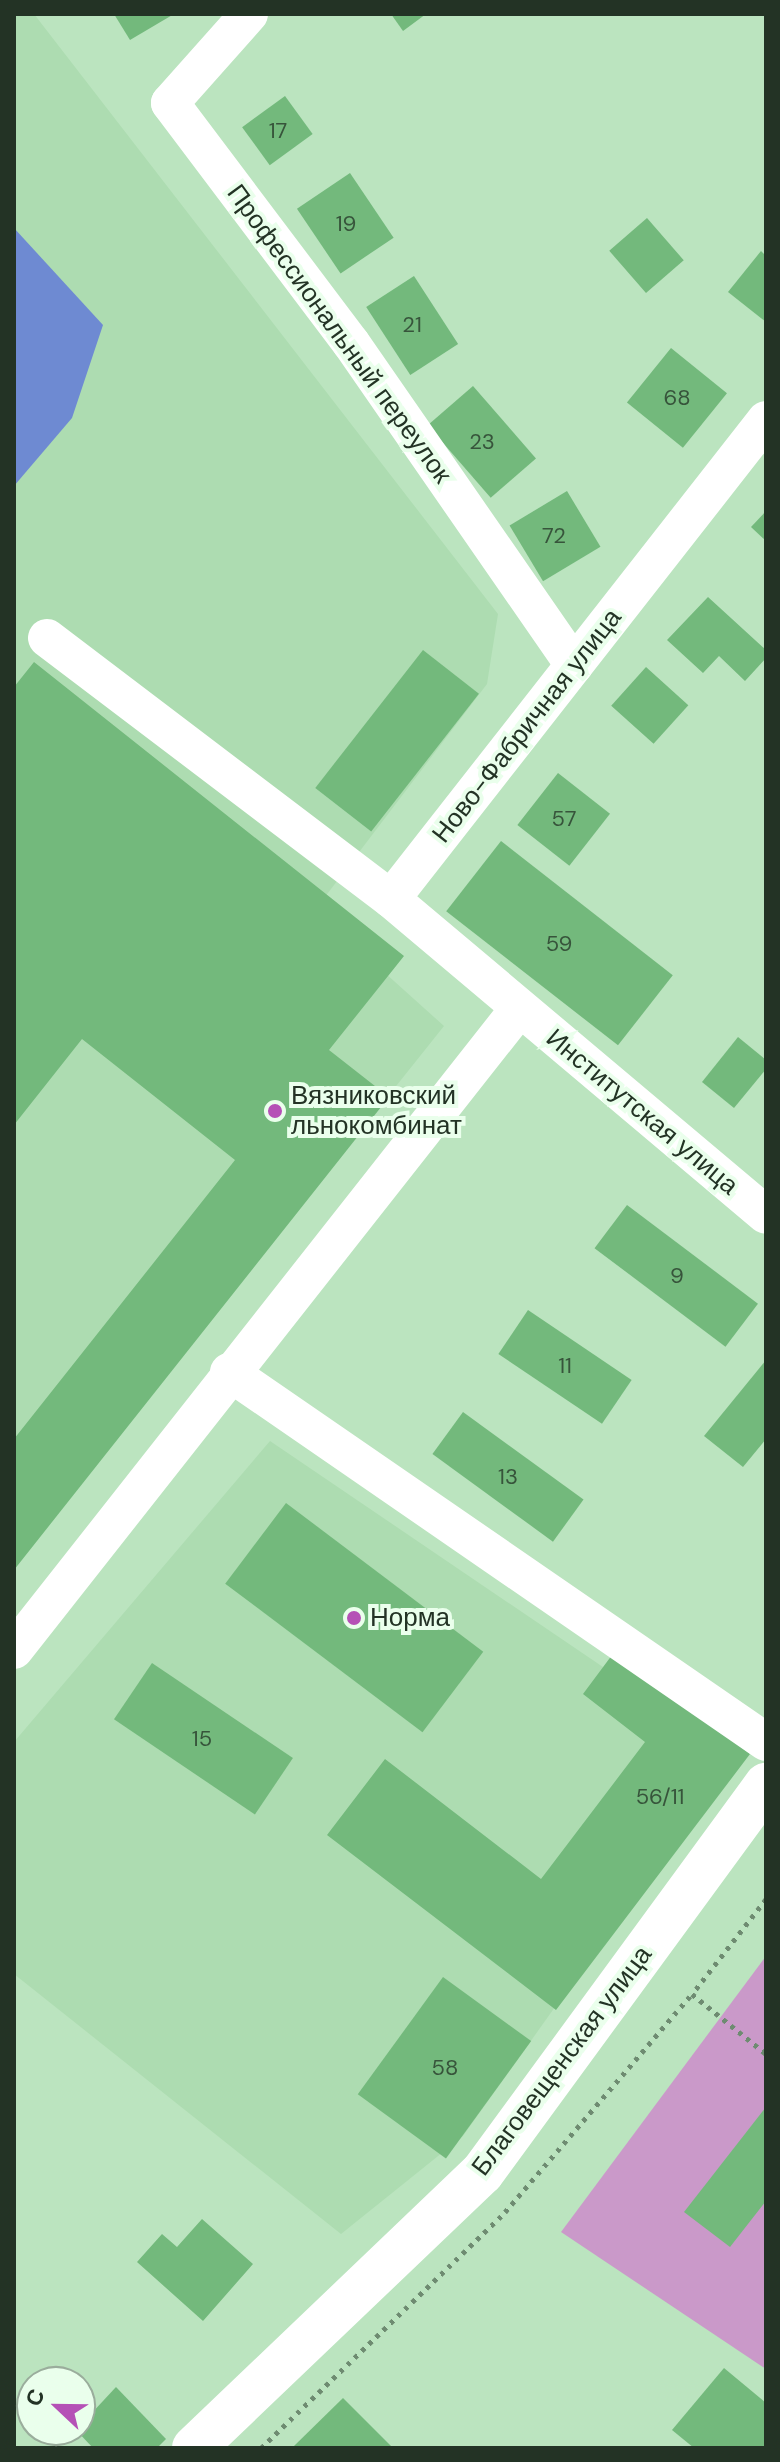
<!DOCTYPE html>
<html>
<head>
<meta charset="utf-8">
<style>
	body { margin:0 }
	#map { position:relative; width:780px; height:2462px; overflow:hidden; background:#bbe4bf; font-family:"DM Sans",sans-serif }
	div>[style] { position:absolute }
	.built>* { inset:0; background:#addcb1 }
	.green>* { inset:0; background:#ca99c9 }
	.water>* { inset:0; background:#6e8ad2 }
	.building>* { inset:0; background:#73b97c; transform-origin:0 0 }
	.path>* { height:5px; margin-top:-2.5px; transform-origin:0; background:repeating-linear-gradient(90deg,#6e8b71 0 4px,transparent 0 10px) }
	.street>* { height:38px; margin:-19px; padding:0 19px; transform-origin:19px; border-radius:19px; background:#fff }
	.secondary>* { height:44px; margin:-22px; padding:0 22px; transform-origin:22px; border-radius:22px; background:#fff }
	.dots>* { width:22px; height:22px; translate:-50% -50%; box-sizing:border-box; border:4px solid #eaffec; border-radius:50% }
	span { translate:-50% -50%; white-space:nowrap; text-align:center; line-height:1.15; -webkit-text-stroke:8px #eaffec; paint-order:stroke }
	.number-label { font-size:22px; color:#37543b }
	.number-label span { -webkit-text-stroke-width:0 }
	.street-label { font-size:26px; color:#233325 }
	.poi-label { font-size:26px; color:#233325 }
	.left { translate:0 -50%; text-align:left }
	.frame { position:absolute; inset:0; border:16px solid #233325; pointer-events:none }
	.north { position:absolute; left:16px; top:2366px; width:80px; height:80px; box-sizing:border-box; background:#eaffec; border:2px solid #9aad9c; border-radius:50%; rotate:292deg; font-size:22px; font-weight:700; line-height:32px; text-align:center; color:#233325 }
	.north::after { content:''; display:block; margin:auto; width:28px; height:36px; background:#b551b6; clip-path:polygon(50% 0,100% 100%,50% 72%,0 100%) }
</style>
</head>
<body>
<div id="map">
	<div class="built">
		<div style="clip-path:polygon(14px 14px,34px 14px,498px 614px,487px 684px,315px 910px,444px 1026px,14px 1565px)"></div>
		<div style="clip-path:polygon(270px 1441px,734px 1756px,463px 2136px,341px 2234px,14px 1974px,14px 1742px)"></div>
	</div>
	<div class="green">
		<div style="clip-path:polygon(766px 1956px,766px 2369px,561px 2232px)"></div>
	</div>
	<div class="water">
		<div style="clip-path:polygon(14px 228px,103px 325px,72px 418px,14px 486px)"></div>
	</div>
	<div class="building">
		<div style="clip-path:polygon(114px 14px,174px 14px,130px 40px)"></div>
		<div style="clip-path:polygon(391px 14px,426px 14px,403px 31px)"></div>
		<div style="left:285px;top:96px;width:47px;height:53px;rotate:54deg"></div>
		<div style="left:350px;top:173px;width:78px;height:64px;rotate:56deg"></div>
		<div style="left:647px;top:218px;width:56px;height:50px;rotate:49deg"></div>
		<div style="clip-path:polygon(761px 251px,766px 256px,766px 322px,728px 292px)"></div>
		<div style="left:414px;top:276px;width:81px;height:57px;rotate:57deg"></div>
		<div style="left:671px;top:348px;width:72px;height:70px;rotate:39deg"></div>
		<div style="left:473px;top:386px;width:96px;height:60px;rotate:49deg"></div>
		<div style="left:567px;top:491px;width:65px;height:67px;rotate:59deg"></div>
		<div style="clip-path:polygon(766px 511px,766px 541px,751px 527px)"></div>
		<div style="clip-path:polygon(708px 597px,766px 650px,766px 658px,745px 681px,719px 656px,703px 673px,667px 640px)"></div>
		<div style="left:423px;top:650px;width:71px;height:175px;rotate:38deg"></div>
		<div style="clip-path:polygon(34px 662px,404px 956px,329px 1050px,389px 1097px,14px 1570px,14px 1439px,235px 1160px,82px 1039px,14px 1125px,14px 687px)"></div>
		<div style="left:646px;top:667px;width:57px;height:52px;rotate:42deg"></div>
		<div style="left:558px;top:773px;width:66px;height:66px;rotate:38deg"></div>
		<div style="left:501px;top:841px;width:218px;height:89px;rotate:38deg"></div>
		<div style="clip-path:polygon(738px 1037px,766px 1060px,766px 1069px,734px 1108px,702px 1082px)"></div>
		<div style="left:627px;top:1205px;width:164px;height:54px;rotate:37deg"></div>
		<div style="left:528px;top:1310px;width:125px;height:53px;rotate:34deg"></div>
		<div style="clip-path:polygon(766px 1360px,766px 1439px,743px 1467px,704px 1436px)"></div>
		<div style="left:463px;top:1412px;width:149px;height:52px;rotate:36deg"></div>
		<div style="left:286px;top:1503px;width:247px;height:101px;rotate:37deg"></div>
		<div style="clip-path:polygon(615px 1651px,750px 1754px,556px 2010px,327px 1835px,385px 1759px,541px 1879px,645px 1742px,583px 1694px)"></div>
		<div style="left:152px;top:1663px;width:170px;height:68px;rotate:34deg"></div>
		<div style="left:443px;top:1977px;width:109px;height:145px;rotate:36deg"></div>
		<div style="clip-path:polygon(766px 2107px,766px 2201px,730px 2247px,684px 2212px)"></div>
		<div style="clip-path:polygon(202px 2219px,253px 2264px,203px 2321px,137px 2262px,162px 2234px,177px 2247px)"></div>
		<div style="clip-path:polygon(724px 2368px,766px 2403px,766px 2448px,694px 2448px,672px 2430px)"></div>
		<div style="clip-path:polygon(116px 2387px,166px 2439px,157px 2448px,93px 2448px,76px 2430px)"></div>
		<div style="clip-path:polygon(343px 2398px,393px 2448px,294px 2446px)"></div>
	</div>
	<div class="path">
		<div style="left:766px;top:1899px;width:120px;rotate:127.9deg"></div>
		<div style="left:692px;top:1994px;width:95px;rotate:39deg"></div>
		<div style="left:261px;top:2448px;width:339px;rotate:-44deg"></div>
		<div style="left:505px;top:2212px;width:287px;rotate:-49.4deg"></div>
	</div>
	<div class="street">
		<div style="left:249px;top:14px;width:119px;rotate:131.6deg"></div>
		<div style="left:170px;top:103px;width:301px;rotate:53deg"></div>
		<div style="left:351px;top:343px;width:392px;rotate:55.3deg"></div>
		<div style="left:766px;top:420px;width:608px;rotate:128.06deg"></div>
		<div style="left:391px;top:899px;width:490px;rotate:40.1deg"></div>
		<div style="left:47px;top:638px;width:432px;rotate:37.2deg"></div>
		<div style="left:229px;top:1372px;width:652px;rotate:34.57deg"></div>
		<div style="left:14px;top:1650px;width:815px;rotate:-51.78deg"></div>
	</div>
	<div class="secondary">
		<div style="left:194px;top:2448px;width:398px;rotate:-43.7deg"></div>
		<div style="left:482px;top:2173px;width:481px;rotate:-53.8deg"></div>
	</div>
	<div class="dots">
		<div style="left:275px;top:1111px;background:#b551b6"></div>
		<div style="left:354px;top:1618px;background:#b551b6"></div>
	</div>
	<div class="number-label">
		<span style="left:278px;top:131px">17</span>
		<span style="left:346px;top:224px">19</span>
		<span style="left:412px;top:325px">21</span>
		<span style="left:677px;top:398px">68</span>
		<span style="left:482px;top:442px">23</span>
		<span style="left:554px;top:536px">72</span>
		<span style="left:564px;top:819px">57</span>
		<span style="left:559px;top:944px">59</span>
		<span style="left:677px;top:1276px">9</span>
		<span style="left:565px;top:1366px">11</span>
		<span style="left:508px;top:1477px">13</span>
		<span style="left:202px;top:1739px">15</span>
		<span style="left:660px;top:1797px">56/11</span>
		<span style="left:445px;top:2068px">58</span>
	</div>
	<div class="street-label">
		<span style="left:339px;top:334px;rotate:54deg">Профессиональный переулок</span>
		<span style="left:527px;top:726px;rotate:-52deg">Ново-Фабричная улица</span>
		<span style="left:642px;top:1112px;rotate:40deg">Институтская улица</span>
		<span style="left:562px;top:2061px;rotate:-53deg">Благовещенская улица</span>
	</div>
	<div class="poi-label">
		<span class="left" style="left:291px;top:1111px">Вязниковский<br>льнокомбинат</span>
		<span class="left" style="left:370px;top:1618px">Норма</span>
	</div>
	<div class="frame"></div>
	<div class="north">С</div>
</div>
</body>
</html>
